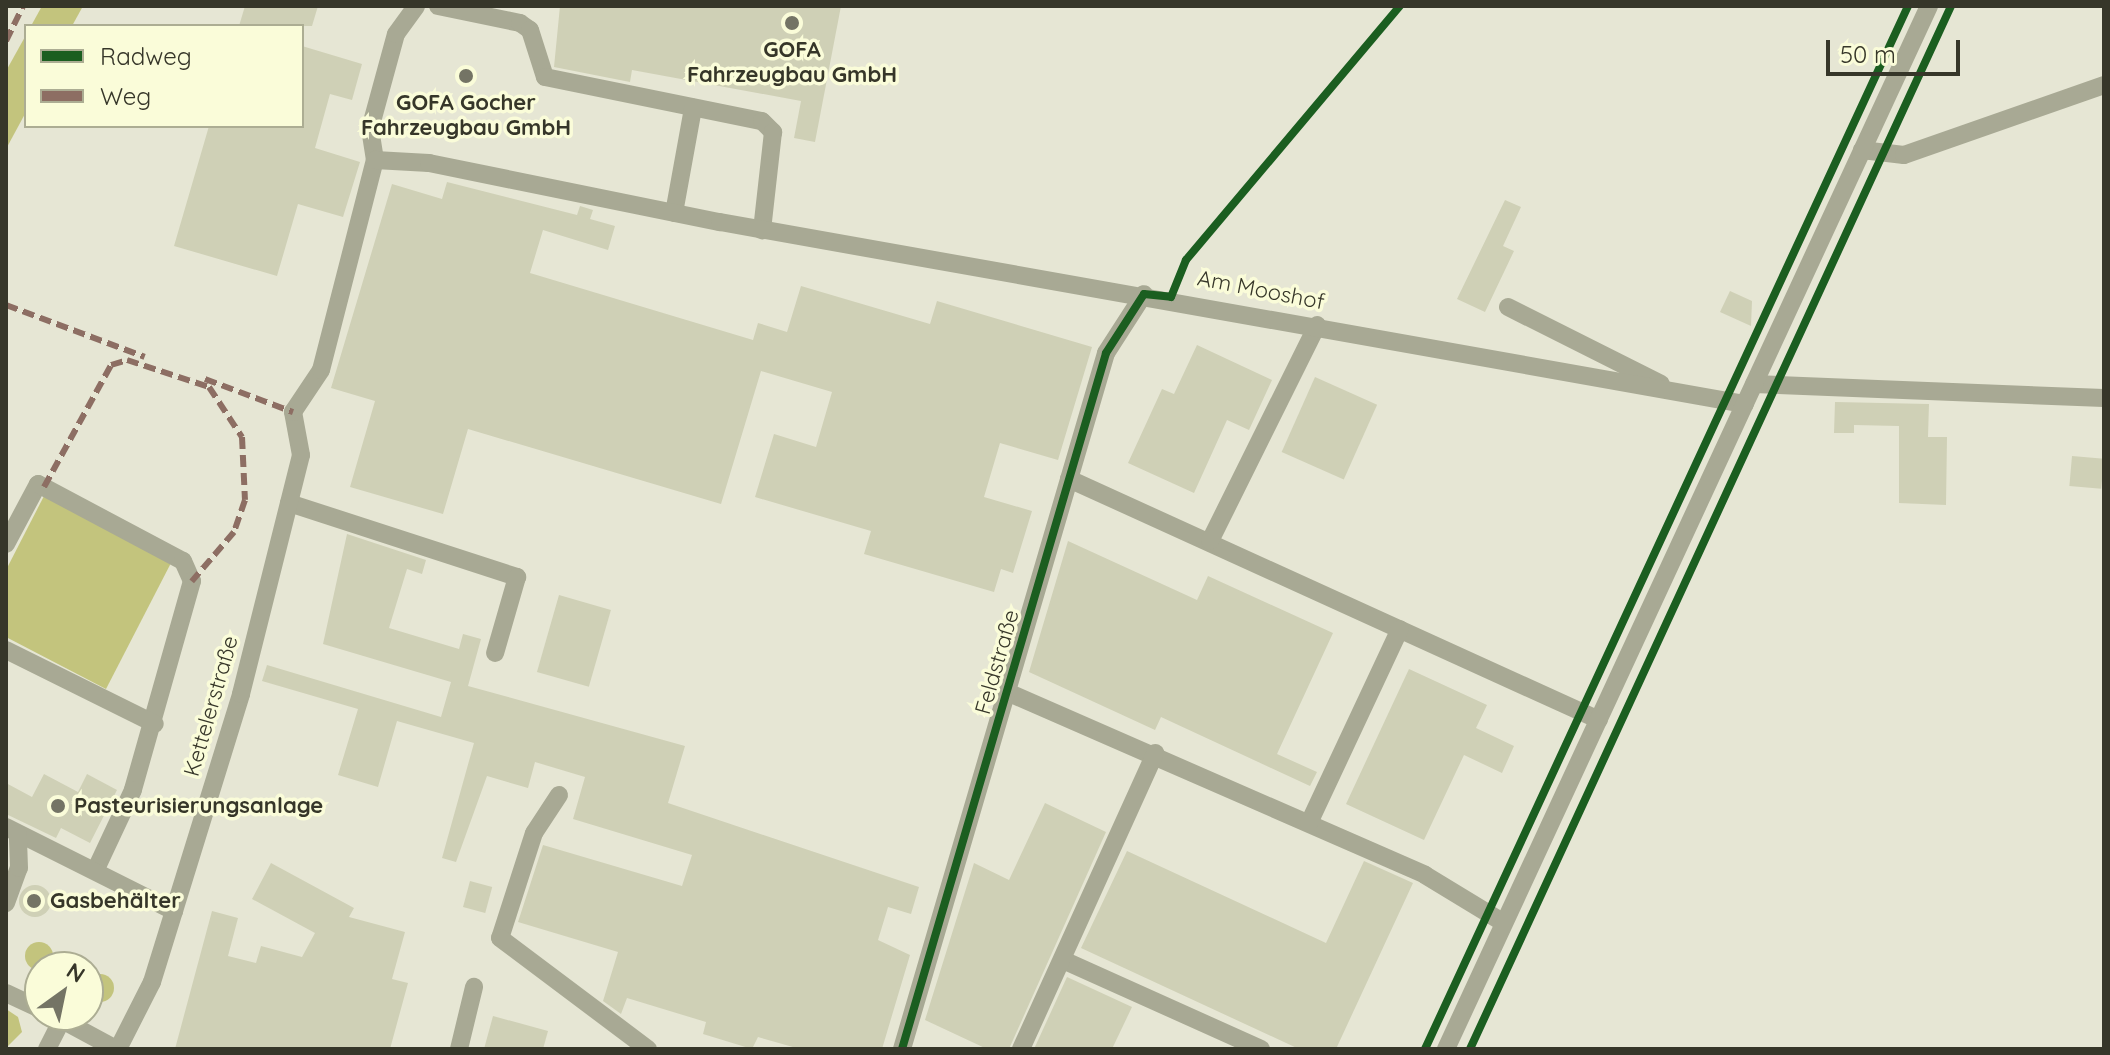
<!DOCTYPE html>
<html>
<head>
<meta charset="utf-8">
<style>
	body { margin:0 }
	#map { position:relative; width:2110px; height:1055px; overflow:hidden; background:#e6e6d4; font-family:Quicksand,sans-serif }
	div>[style] { position:absolute }
	.water>* { inset:0; background:#c3c47d }
	.round { border-radius:50% }
	.building>* { inset:0; background:#cfd0b6; transform-origin:0 0 }
	.minor>* { height:18px; margin:-9px; padding:0 9px; transform-origin:9px; border-radius:9px; background:#a8a994 }
	.quiet>* { height:6px; margin-top:-3px; transform-origin:0; background:repeating-linear-gradient(90deg,#8d6e63 0 12px,transparent 0 18px) }
	.cycleway>* { height:8px; margin:-4px; padding:0 4px; transform-origin:4px; border-radius:4px; background:#1b5e20 }
	.dots>* { width:22px; height:22px; translate:-50% -50%; box-sizing:border-box; border:4px solid #fafcd9; border-radius:50% }
	span { translate:-50% -50%; white-space:nowrap; text-align:center; line-height:1.15; -webkit-text-stroke:7px #fafcd9; paint-order:stroke }
	.poi-label { font-size:22px; color:#363629; font-weight:700 }
	.left { translate:0 -50%; text-align:left }
	.street-label { font-size:22px; color:#363629 }
	.frame { position:absolute; inset:0; border:8px solid #363629; pointer-events:none }
	.legend { position:absolute; left:24px; top:24px; width:280px; height:104px; box-sizing:border-box; background:#fafcd9; border:2px solid #acad93; margin:0; padding:10px 14px; list-style:none; font-size:24px; color:#363629 }
	.legend li { display:flex; align-items:center; gap:16px; height:40px }
	.legend b { width:40px; border:2px solid #acad93 }
	.north { position:absolute; left:24px; top:951px; width:80px; height:80px; box-sizing:border-box; background:#fafcd9; border:2px solid #acad93; border-radius:50%; rotate:33deg; font-size:22px; font-weight:700; line-height:32px; text-align:center; color:#363629 }
	.north::after { content:''; display:block; margin:auto; width:28px; height:36px; background:#747465; clip-path:polygon(50% 0,100% 100%,50% 72%,0 100%) }
	.scale { position:absolute; left:1826px; top:40px; width:134px; height:36px; box-sizing:border-box; border:4px solid #363629; border-top:0; padding-left:10px; font-size:24px; line-height:28px; white-space:nowrap; color:#363629; -webkit-text-stroke:6px #fafcd9; paint-order:stroke }
</style>
</head>
<body>
<div id="map">
	<div class="water">
		<div style="clip-path:polygon(42px 6px,83px 6px,72px 26px,31px 26px)"></div>
		<div style="clip-path:polygon(26px 35px,26px 112px,6px 149px,6px 71px)"></div>
		<div style="clip-path:polygon(44px 496px,172px 561px,106px 689px,6px 637px,6px 570px)"></div>
		<div class="round" style="left:25px;top:942px;width:28px;height:28px"></div>
		<div class="round" style="left:86px;top:974px;width:28px;height:28px"></div>
		<div style="clip-path:polygon(6px 1009px,18px 1017px,22px 1032px,6px 1048px)"></div>
	</div>
	<div class="building">
		<div style="clip-path:polygon(245px 6px,318px 6px,312px 26px,239px 26px)"></div>
		<div style="clip-path:polygon(560px 6px,841px 6px,815px 142px,794px 138px,801px 101px,632px 70px,630px 82px,554px 67px)"></div>
		<div style="clip-path:polygon(302px 46px,362px 64px,352px 100px,330px 94px,315px 148px,360px 162px,343px 217px,298px 204px,277px 276px,174px 246px,209px 126px,302px 126px)"></div>
		<div style="clip-path:polygon(447px 182px,577px 215px,580px 206px,593px 210px,590px 219px,615px 226px,608px 250px,543px 230px,530px 273px,753px 340px,758px 323px,787px 332px,801px 286px,930px 324px,937px 301px,1092px 347px,1058px 460px,1000px 443px,984px 497px,1032px 511px,1013px 573px,1001px 569px,994px 592px,864px 554px,871px 531px,755px 497px,774px 434px,816px 447px,832px 392px,761px 371px,721px 504px,468px 429px,443px 514px,350px 487px,375px 401px,331px 388px,392px 184px,442px 199px)"></div>
		<div style="clip-path:polygon(1505px 200px,1521px 207px,1503px 246px,1514px 251px,1485px 312px,1457px 299px)"></div>
		<div style="clip-path:polygon(1730px 291px,1752px 301px,1751px 326px,1720px 312px)"></div>
		<div style="clip-path:polygon(1197px 345px,1272px 380px,1249px 430px,1227px 420px,1194px 493px,1128px 463px,1162px 389px,1174px 394px)"></div>
		<div style="left:1315px;top:377px;width:68px;height:82px;rotate:24deg"></div>
		<div style="clip-path:polygon(1835px 402px,1929px 404px,1928px 437px,1947px 437px,1946px 505px,1899px 503px,1899px 426px,1854px 425px,1854px 433px,1834px 433px)"></div>
		<div style="left:2072px;top:456px;width:32px;height:30px;rotate:5deg"></div>
		<div style="clip-path:polygon(347px 534px,426px 560px,422px 574px,407px 569px,389px 628px,459px 649px,463px 634px,481px 639px,468px 686px,685px 746px,668px 803px,919px 887px,911px 914px,888px 907px,878px 940px,910px 955px,882px 1049px,800px 1049px,758px 1037px,752px 1049px,703px 1034px,706px 1022px,627px 998px,621px 1014px,603px 1001px,618px 952px,518px 922px,543px 845px,682px 886px,692px 855px,573px 819px,585px 777px,535px 762px,528px 788px,487px 776px,456px 862px,442px 858px,474px 743px,397px 721px,378px 787px,338px 775px,358px 709px,262px 681px,267px 665px,441px 717px,451px 682px,323px 644px)"></div>
		<div style="clip-path:polygon(1068px 541px,1197px 600px,1208px 576px,1333px 633px,1277px 754px,1317px 772px,1310px 786px,1161px 717px,1155px 730px,1029px 672px)"></div>
		<div style="left:559px;top:595px;width:54px;height:80px;rotate:16deg"></div>
		<div style="clip-path:polygon(1409px 669px,1487px 705px,1476px 728px,1514px 746px,1502px 773px,1464px 755px,1424px 840px,1346px 804px)"></div>
		<div style="clip-path:polygon(44px 774px,78px 792px,87px 774px,117px 790px,90px 843px,61px 828px,56px 838px,6px 814px,6px 783px,32px 797px)"></div>
		<div style="clip-path:polygon(1045px 803px,1106px 832px,1009px 1049px,987px 1049px,925px 1020px,974px 863px,1009px 880px)"></div>
		<div style="clip-path:polygon(1127px 851px,1326px 943px,1364px 861px,1413px 883px,1336px 1049px,1299px 1049px,1081px 948px)"></div>
		<div style="clip-path:polygon(271px 863px,354px 908px,349px 917px,405px 932px,392px 979px,408px 983px,390px 1049px,175px 1049px,212px 911px,238px 918px,228px 956px,256px 963px,261px 946px,302px 957px,315px 933px,252px 899px)"></div>
		<div style="left:470px;top:881px;width:23px;height:27px;rotate:15deg"></div>
		<div class="round" style="left:19px;top:885px;width:32px;height:32px"></div>
		<div style="clip-path:polygon(1067px 977px,1132px 1007px,1112px 1049px,1034px 1049px)"></div>
		<div style="clip-path:polygon(493px 1016px,548px 1031px,543px 1049px,484px 1049px)"></div>
	</div>
	<div class="minor">
		<div style="left:438px;top:6px;width:84px;rotate:11.7deg"></div>
		<div style="left:520px;top:23px;width:12px;rotate:35deg"></div>
		<div style="left:530px;top:30px;width:49px;rotate:72.3deg"></div>
		<div style="left:545px;top:77px;width:221px;rotate:11.5deg"></div>
		<div style="left:762px;top:121px;width:16px;rotate:45deg"></div>
		<div style="left:773px;top:132px;width:99px;rotate:96.4deg"></div>
		<div style="left:1862px;top:150px;width:42px;rotate:6.8deg"></div>
		<div style="left:1904px;top:155px;width:212px;rotate:-19.3deg"></div>
		<div style="left:375px;top:160px;width:31px;rotate:-99deg"></div>
		<div style="left:370px;top:129px;width:98px;rotate:-74.7deg"></div>
		<div style="left:396px;top:34px;width:34px;rotate:-54deg"></div>
		<div style="left:674px;top:213px;width:107px;rotate:-79.7deg"></div>
		<div style="left:1508px;top:307px;width:171px;rotate:26.7deg"></div>
		<div style="left:1754px;top:384px;width:350px;rotate:2.3deg"></div>
		<div style="left:1069px;top:479px;width:582px;rotate:24.45deg"></div>
		<div style="left:289px;top:503px;width:240px;rotate:18deg"></div>
		<div style="left:517px;top:577px;width:79px;rotate:106.1deg"></div>
		<div style="left:1210px;top:541px;width:241px;rotate:-63.6deg"></div>
		<div style="left:6px;top:544px;width:68px;rotate:-61.9deg"></div>
		<div style="left:38px;top:484px;width:164px;rotate:28deg"></div>
		<div style="left:183px;top:561px;width:22px;rotate:66deg"></div>
		<div style="left:192px;top:581px;width:217px;rotate:105.8deg"></div>
		<div style="left:133px;top:790px;width:87px;rotate:115.1deg"></div>
		<div style="left:6px;top:650px;width:166px;rotate:26.4deg"></div>
		<div style="left:1007px;top:692px;width:456px;rotate:23.6deg"></div>
		<div style="left:1425px;top:875px;width:92px;rotate:31.3deg"></div>
		<div style="left:559px;top:795px;width:45px;rotate:123.3deg"></div>
		<div style="left:534px;top:833px;width:110px;rotate:107.9deg"></div>
		<div style="left:500px;top:938px;width:185px;rotate:36.9deg"></div>
		<div style="left:1309px;top:823px;width:214px;rotate:-64.9deg"></div>
		<div style="left:6px;top:827px;width:188px;rotate:26.6deg"></div>
		<div style="left:6px;top:903px;width:37px;rotate:-70deg"></div>
		<div style="left:19px;top:868px;width:34px;rotate:-92deg"></div>
		<div style="left:1063px;top:960px;width:217px;rotate:24.2deg"></div>
		<div style="left:6px;top:993px;width:38px;rotate:25deg"></div>
		<div style="left:53px;top:1015px;width:72px;rotate:28.4deg"></div>
		<div style="left:47px;top:1049px;width:34px;rotate:-63deg"></div>
		<div style="left:118px;top:1049px;width:75px;rotate:-63.1deg"></div>
		<div style="left:152px;top:982px;width:301px;rotate:-72.8deg"></div>
		<div style="left:241px;top:694px;width:246px;rotate:-75.9deg"></div>
		<div style="left:301px;top:455px;width:44px;rotate:-100.5deg"></div>
		<div style="left:293px;top:412px;width:50px;rotate:-56.3deg"></div>
		<div style="left:321px;top:370px;width:217px;rotate:-75.6deg"></div>
		<div style="left:375px;top:160px;width:54px;rotate:3.2deg"></div>
		<div style="left:429px;top:163px;width:297px;rotate:11.5deg"></div>
		<div style="left:720px;top:222px;width:1041px;rotate:10.07deg"></div>
		<div style="left:459px;top:1049px;width:64px;rotate:-76.4deg"></div>
		<div style="left:902px;top:1049px;width:725px;rotate:-73.66deg"></div>
		<div style="left:1106px;top:353px;width:70px;rotate:-57.2deg"></div>
		<div style="left:1021px;top:1049px;width:325px;rotate:-65.6deg"></div>
		<div style="left:1446px;top:1049px;width:1149px;rotate:-65.15deg"></div>
	</div>
	<div class="quiet">
		<div style="left:6px;top:41px;width:39px;rotate:-64deg"></div>
		<div style="left:6px;top:305px;width:148px;rotate:20.5deg"></div>
		<div style="left:205px;top:379px;width:94px;rotate:20.6deg"></div>
		<div style="left:44px;top:487px;width:139px;rotate:-61.2deg"></div>
		<div style="left:111px;top:365px;width:17px;rotate:-17deg"></div>
		<div style="left:127px;top:360px;width:86px;rotate:18.2deg"></div>
		<div style="left:209px;top:387px;width:60px;rotate:56.6deg"></div>
		<div style="left:242px;top:437px;width:63px;rotate:87.3deg"></div>
		<div style="left:245px;top:500px;width:34px;rotate:109deg"></div>
		<div style="left:234px;top:532px;width:65px;rotate:130.6deg"></div>
	</div>
	<div class="cycleway">
		<div style="left:902px;top:1049px;width:725px;rotate:-73.66deg"></div>
		<div style="left:1106px;top:353px;width:70px;rotate:-57.2deg"></div>
		<div style="left:1144px;top:294px;width:27px;rotate:6deg"></div>
		<div style="left:1171px;top:297px;width:40px;rotate:-68deg"></div>
		<div style="left:1186px;top:260px;width:332px;rotate:-49.9deg"></div>
		<div style="left:1425px;top:1049px;width:1149px;rotate:-65.15deg"></div>
		<div style="left:1470px;top:1049px;width:1149px;rotate:-65.24deg"></div>
	</div>
	<div class="dots">
		<div style="left:792px;top:23px;background:#747465"></div>
		<div style="left:466px;top:76px;background:#747465"></div>
		<div style="left:58px;top:806px;background:#747465"></div>
		<div style="left:34px;top:901px;background:#747465"></div>
	</div>
	<div class="poi-label">
		<span style="left:792px;top:62px">GOFA<br>Fahrzeugbau GmbH</span>
		<span style="left:466px;top:115px">GOFA Gocher<br>Fahrzeugbau GmbH</span>
		<span class="left" style="left:74px;top:806px">Pasteurisierungsanlage</span>
		<span class="left" style="left:50px;top:901px">Gasbehälter</span>
	</div>
	<div class="street-label">
		<span style="left:1261px;top:290px;rotate:11deg">Am Mooshof</span>
		<span style="left:997px;top:662px;rotate:-74deg">Feldstraße</span>
		<span style="left:211px;top:706px;rotate:-74deg">Kettelerstraße</span>
	</div>
	<div class="frame"></div>
	<ul class="legend">
	<li><b style="height:10px;background:#1b5e20"></b>Radweg</li>
	<li><b style="height:10px;background:#8d6e63"></b>Weg</li>
	</ul>
	<div class="north">N</div>
	<div class="scale">50 m</div>
</div>
</body>
</html>
